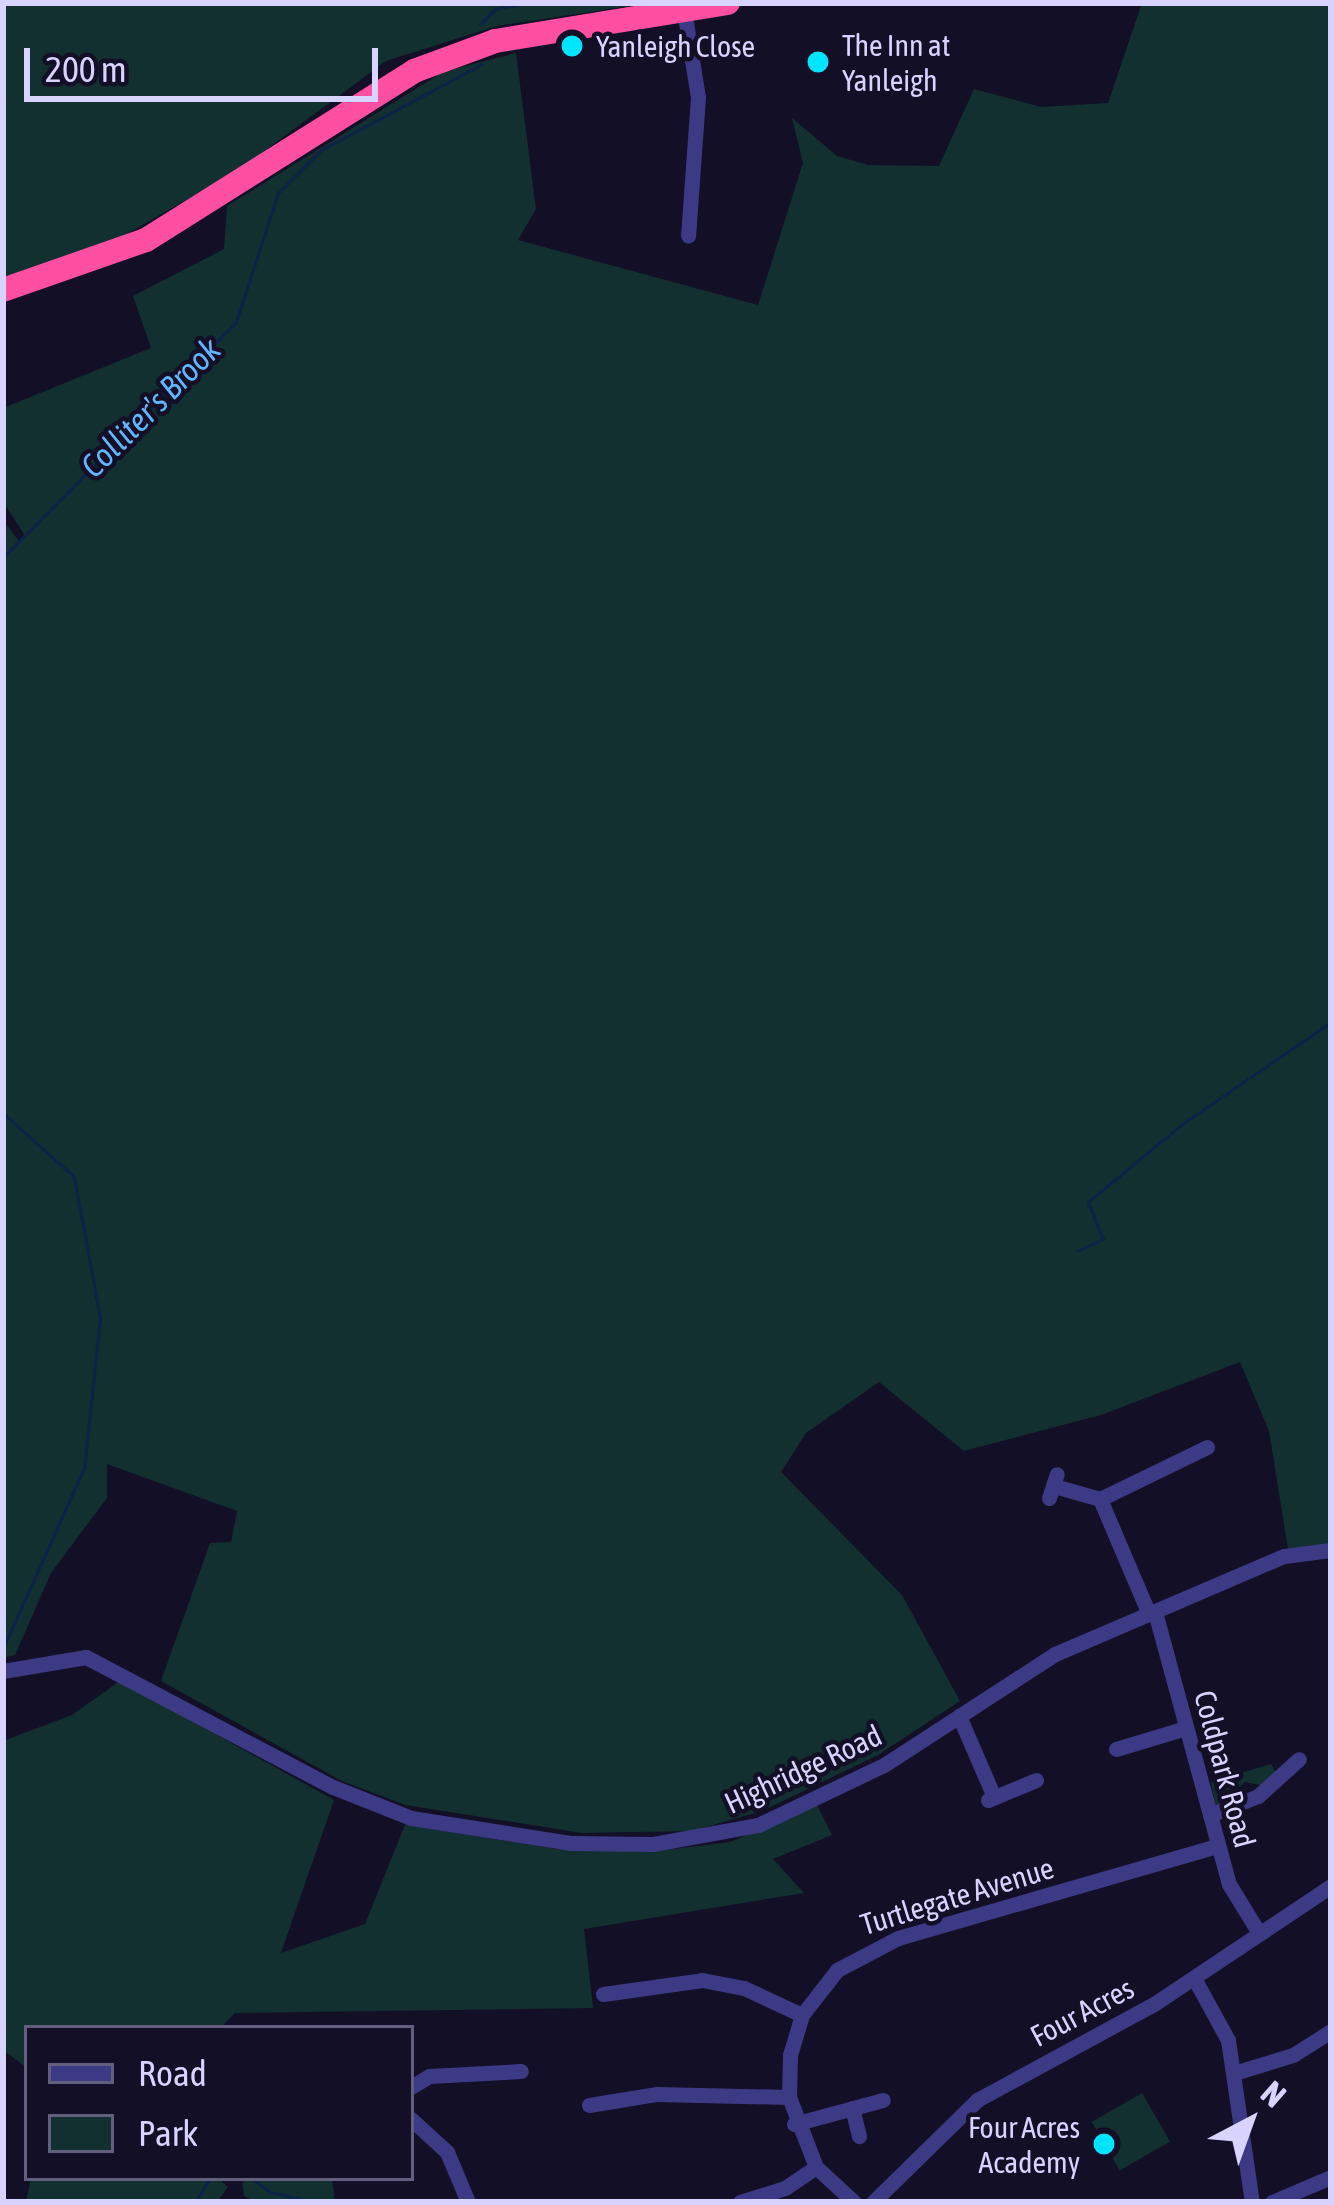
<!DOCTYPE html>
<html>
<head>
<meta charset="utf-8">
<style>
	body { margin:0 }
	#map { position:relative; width:1334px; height:2205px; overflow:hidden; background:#130f26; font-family:"Asap Condensed",sans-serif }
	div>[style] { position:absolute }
	.green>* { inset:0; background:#12302f; transform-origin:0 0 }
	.stream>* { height:3px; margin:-1.5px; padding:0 1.5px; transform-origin:1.5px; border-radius:1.5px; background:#0c2248 }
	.minor>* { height:15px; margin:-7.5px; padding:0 7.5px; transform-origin:7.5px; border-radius:7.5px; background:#3d3a85 }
	.highway>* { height:24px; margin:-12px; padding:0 12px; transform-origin:12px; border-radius:12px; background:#ff4fa3 }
	.dots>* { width:33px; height:33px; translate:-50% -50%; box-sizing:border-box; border:6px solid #130f26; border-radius:50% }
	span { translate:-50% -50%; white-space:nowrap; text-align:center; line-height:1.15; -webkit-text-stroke:9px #130f26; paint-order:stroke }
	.poi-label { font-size:30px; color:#d9d4ff }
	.left { translate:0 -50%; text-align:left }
	.right { translate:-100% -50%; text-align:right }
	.street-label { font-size:30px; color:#d9d4ff }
	.water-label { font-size:33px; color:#62b6ff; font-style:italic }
	.frame { position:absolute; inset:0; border:6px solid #d9d4ff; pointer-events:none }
	.legend { position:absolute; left:24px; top:2025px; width:390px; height:156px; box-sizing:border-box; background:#130f26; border:3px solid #625e7d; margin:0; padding:15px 21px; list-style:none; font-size:36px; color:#d9d4ff }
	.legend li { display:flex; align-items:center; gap:24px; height:60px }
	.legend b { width:60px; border:3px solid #625e7d }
	.north { position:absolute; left:1190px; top:2061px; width:120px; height:120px; -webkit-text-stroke:9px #130f26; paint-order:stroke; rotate:41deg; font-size:33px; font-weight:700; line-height:48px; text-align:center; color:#d9d4ff }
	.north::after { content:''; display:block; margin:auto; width:42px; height:54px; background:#d9d4ff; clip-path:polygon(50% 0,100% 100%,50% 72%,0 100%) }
	.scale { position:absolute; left:24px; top:48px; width:354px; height:54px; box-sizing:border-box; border:6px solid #d9d4ff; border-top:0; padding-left:15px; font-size:36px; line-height:42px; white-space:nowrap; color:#d9d4ff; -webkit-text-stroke:9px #130f26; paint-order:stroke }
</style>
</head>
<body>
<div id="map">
	<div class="green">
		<div style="clip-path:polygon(3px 3px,650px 3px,497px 26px,386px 61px,240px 169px,118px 239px,53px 267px,3px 276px)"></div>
		<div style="clip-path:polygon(1142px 3px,1331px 3px,1331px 1545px,1288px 1549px,1269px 1431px,1240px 1362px,1101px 1415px,964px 1451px,879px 1382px,806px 1433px,781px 1472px,902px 1595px,960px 1701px,878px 1755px,762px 1811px,692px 1831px,582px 1833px,405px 1805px,342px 1781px,161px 1681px,210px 1543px,231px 1542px,237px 1511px,107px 1464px,107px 1498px,51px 1573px,15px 1655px,3px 1658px,3px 520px,19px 541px,26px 537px,3px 502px,3px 408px,151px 348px,133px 296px,224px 249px,227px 206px,443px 72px,516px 53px,536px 209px,518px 240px,758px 305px,803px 163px,792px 118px,837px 156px,868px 165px,939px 166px,974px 89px,1041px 107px,1108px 103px)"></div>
		<div style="clip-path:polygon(120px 1681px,334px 1800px,281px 1953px,365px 1924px,405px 1825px,556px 1849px,657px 1851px,730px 1842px,817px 1805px,832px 1835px,773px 1859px,804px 1893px,584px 1929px,593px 2008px,235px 2013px,220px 2028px,27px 2028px,27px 2068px,3px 2050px,3px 1741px,72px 1715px)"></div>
		<div style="clip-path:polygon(1271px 1764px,1276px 1773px,1265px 1786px,1245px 1782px,1235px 1791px,1239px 1801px,1216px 1808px,1211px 1782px)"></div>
		<div style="left:1142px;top:2093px;width:56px;height:58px;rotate:60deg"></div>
		<div style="clip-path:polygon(31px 2178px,218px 2178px,228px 2187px,217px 2202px,26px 2202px)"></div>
		<div style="clip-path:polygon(242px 2178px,332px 2178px,335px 2202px,256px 2202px,244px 2196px)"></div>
	</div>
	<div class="stream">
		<div style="left:480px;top:24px;width:21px;rotate:-45deg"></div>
		<div style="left:495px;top:9px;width:29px;rotate:-12deg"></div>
		<div style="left:3px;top:557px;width:331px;rotate:-45.2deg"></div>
		<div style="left:236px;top:322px;width:136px;rotate:-72deg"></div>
		<div style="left:278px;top:193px;width:61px;rotate:-45deg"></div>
		<div style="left:321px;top:150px;width:183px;rotate:-28.1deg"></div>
		<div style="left:3px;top:1113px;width:96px;rotate:42deg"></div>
		<div style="left:74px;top:1177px;width:142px;rotate:79.5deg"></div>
		<div style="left:100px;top:1317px;width:152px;rotate:96deg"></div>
		<div style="left:84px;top:1468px;width:197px;rotate:114.2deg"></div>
		<div style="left:1077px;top:1251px;width:29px;rotate:-25deg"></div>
		<div style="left:1103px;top:1239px;width:40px;rotate:-112deg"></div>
		<div style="left:1088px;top:1202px;width:122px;rotate:-39.7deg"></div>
		<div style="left:1182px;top:1124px;width:181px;rotate:-34.4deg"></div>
		<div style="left:251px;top:2178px;width:24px;rotate:36deg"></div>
		<div style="left:270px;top:2192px;width:45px;rotate:12.8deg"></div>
		<div style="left:195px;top:2202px;width:28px;rotate:-58deg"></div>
	</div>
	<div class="minor">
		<div style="left:684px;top:10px;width:88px;rotate:80.9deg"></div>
		<div style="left:698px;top:97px;width:139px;rotate:94.1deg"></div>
		<div style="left:1054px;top:1486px;width:48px;rotate:15.8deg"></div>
		<div style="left:1049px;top:1498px;width:25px;rotate:-72deg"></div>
		<div style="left:1155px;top:1612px;width:282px;rotate:74.8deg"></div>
		<div style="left:1229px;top:1884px;width:57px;rotate:58.5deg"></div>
		<div style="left:1149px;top:1614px;width:125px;rotate:-113.1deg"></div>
		<div style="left:1100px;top:1499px;width:119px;rotate:-25.9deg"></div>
		<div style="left:3px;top:1671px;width:84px;rotate:-9.6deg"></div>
		<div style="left:86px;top:1657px;width:279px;rotate:27.8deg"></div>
		<div style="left:333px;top:1787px;width:84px;rotate:21.7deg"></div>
		<div style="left:411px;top:1818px;width:161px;rotate:8.9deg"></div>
		<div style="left:570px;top:1843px;width:83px;rotate:0.7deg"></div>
		<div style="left:653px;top:1844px;width:107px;rotate:-10.3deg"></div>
		<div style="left:758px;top:1825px;width:140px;rotate:-25.5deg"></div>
		<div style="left:884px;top:1765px;width:204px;rotate:-33deg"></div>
		<div style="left:1055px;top:1654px;width:249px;rotate:-23.2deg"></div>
		<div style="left:1284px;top:1556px;width:47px;rotate:-7.3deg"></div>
		<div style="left:959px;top:1716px;width:88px;rotate:66.6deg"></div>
		<div style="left:1116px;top:1749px;width:73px;rotate:-16.7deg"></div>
		<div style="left:988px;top:1800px;width:52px;rotate:-22.6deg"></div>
		<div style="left:1210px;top:1815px;width:52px;rotate:-21.6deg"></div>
		<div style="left:1258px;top:1796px;width:55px;rotate:-42.1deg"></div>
		<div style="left:1194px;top:1978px;width:71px;rotate:61.3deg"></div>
		<div style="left:1228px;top:2040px;width:164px;rotate:81.6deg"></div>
		<div style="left:603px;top:1994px;width:100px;rotate:-8deg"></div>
		<div style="left:702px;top:1980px;width:43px;rotate:10.8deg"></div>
		<div style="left:744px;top:1988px;width:64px;rotate:25deg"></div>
		<div style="left:1234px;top:2073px;width:62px;rotate:-17deg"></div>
		<div style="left:1293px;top:2055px;width:45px;rotate:-32.3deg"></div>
		<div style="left:411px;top:2087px;width:21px;rotate:-31deg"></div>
		<div style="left:429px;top:2076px;width:92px;rotate:-3.1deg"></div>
		<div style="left:589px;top:2105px;width:69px;rotate:-9.2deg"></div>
		<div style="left:657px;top:2094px;width:132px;rotate:1.3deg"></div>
		<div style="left:852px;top:2108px;width:29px;rotate:76deg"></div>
		<div style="left:411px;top:2119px;width:49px;rotate:42.5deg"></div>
		<div style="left:447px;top:2152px;width:54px;rotate:67.2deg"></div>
		<div style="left:794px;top:2124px;width:92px;rotate:-15.1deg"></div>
		<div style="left:740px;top:2202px;width:47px;rotate:-17.3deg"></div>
		<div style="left:785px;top:2188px;width:37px;rotate:-34deg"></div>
		<div style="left:854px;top:2202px;width:52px;rotate:-137.4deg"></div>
		<div style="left:816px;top:2167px;width:75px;rotate:-111.1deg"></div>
		<div style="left:789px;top:2097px;width:42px;rotate:-88.6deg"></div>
		<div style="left:790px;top:2055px;width:42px;rotate:-73.3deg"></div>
		<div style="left:802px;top:2015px;width:57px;rotate:-52.1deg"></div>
		<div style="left:837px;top:1970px;width:69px;rotate:-27.7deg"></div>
		<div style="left:898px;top:1938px;width:332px;rotate:-16.1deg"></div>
		<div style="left:873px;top:2202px;width:146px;rotate:-44.4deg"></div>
		<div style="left:977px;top:2100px;width:201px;rotate:-28.5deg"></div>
		<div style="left:1154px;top:2004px;width:213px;rotate:-33.7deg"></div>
		<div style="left:1272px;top:2202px;width:64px;rotate:-23deg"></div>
	</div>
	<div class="highway">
		<div style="left:3px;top:290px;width:151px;rotate:-19.3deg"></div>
		<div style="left:146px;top:240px;width:317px;rotate:-32.2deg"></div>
		<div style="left:414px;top:71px;width:86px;rotate:-20.3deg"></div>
		<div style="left:495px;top:41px;width:236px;rotate:-9.3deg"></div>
	</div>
	<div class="dots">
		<div style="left:572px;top:46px;background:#00e5ff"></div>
		<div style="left:818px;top:62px;background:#00e5ff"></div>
		<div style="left:1104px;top:2144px;background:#00e5ff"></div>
	</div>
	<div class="poi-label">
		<span class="left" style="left:842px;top:62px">The Inn at<br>Yanleigh</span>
		<span class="left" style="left:596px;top:46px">Yanleigh Close</span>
		<span class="right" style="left:1080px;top:2144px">Four Acres<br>Academy</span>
	</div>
	<div class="street-label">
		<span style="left:803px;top:1769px;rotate:-25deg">Highridge Road</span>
		<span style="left:1225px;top:1769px;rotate:75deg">Coldpark Road</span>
		<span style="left:957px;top:1896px;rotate:-17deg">Turtlegate Avenue</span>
		<span style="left:1082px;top:2012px;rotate:-28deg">Four Acres</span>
	</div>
	<div class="water-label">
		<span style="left:151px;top:408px;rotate:-45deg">Colliter's Brook</span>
	</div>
	<div class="frame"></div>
	<ul class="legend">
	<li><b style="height:15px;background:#3d3a85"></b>Road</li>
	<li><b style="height:33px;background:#12302f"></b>Park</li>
	</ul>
	<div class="north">N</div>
	<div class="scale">200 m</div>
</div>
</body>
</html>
